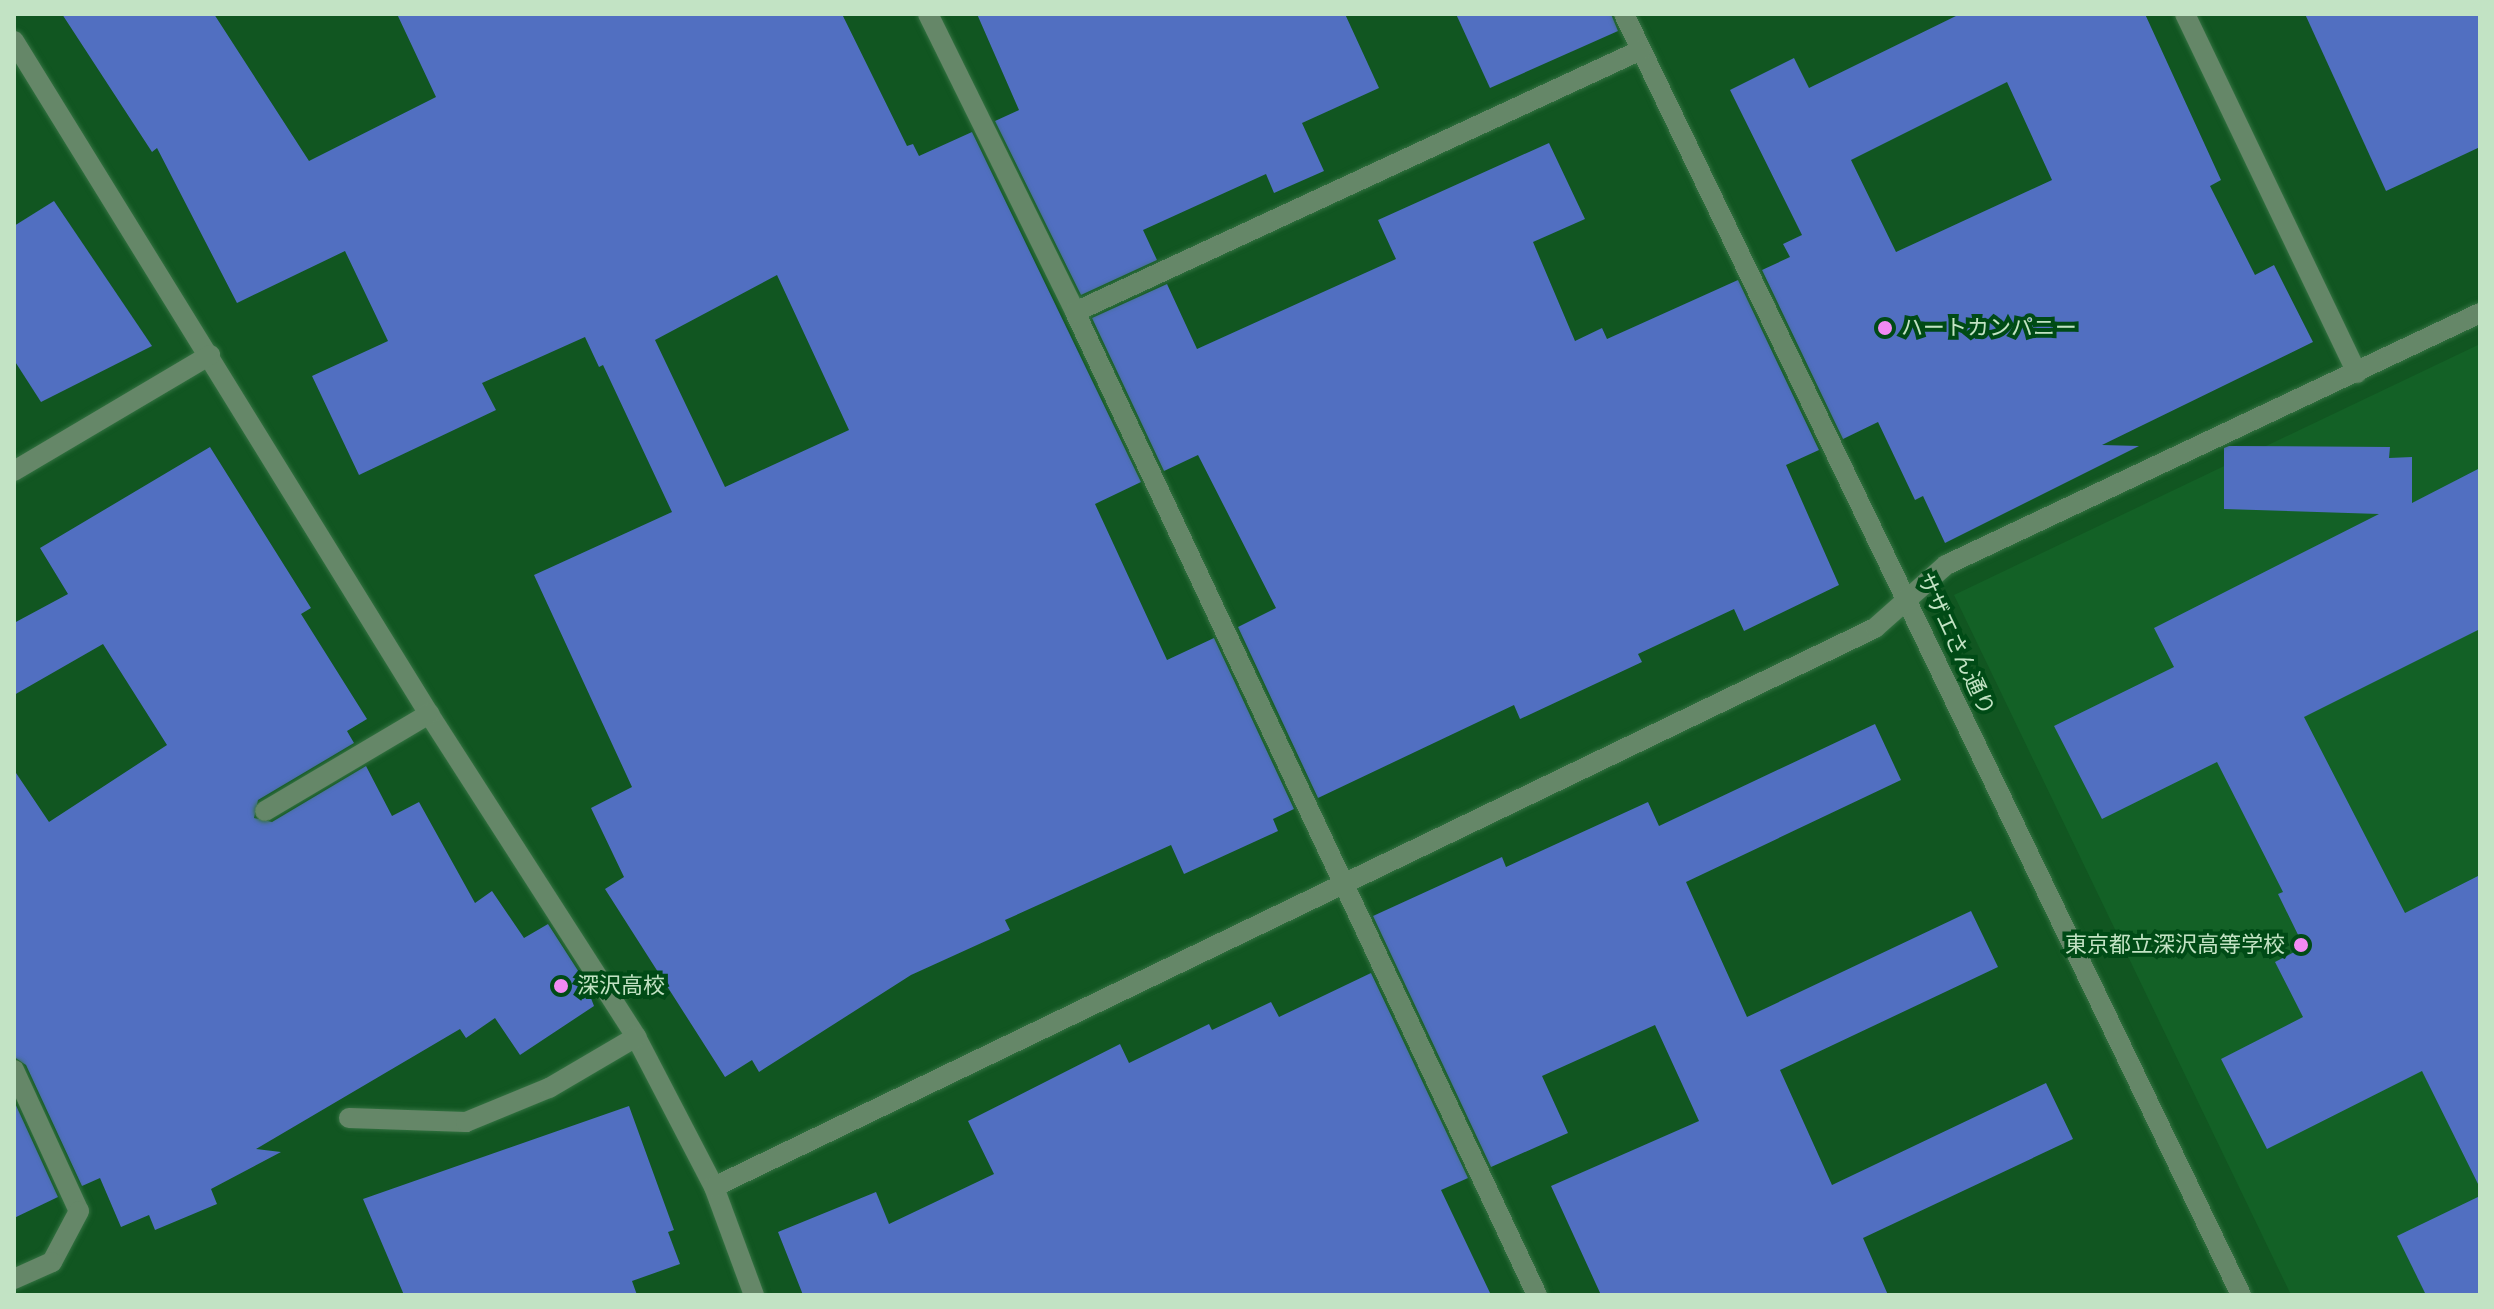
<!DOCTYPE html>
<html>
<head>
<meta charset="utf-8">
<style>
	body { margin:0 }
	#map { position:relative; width:2494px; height:1309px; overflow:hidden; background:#115621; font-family:"Roboto Serif","Noto Sans JP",serif }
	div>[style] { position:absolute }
	.built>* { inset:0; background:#136126 }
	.building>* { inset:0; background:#516fc1 }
	.roads { filter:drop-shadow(0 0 2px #347242) drop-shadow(0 0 2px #347242) }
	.minor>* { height:20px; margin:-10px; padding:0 10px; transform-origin:10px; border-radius:10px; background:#658768 }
	.dots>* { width:22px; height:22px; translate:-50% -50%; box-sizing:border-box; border:4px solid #004b16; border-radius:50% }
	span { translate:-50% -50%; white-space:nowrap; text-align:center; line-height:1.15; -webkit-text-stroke:8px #004b16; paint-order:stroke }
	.poi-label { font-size:22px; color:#c2e3c4 }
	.left { translate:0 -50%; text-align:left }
	.right { translate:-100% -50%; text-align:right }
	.street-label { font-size:22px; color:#c2e3c4 }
	.frame { position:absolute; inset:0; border:16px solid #c2e3c4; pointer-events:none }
</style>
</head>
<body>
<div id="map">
	<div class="built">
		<div style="clip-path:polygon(2480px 344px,2480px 1295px,2291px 1295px,1954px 595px)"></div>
	</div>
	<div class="building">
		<div style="clip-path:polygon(evenodd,62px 14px,214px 14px,309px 161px,436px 97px,397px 14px,842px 14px,907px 146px,913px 144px,919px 156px,972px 132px,1141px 482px,1095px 504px,1167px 660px,1214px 638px,1294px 809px,1273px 819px,1278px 831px,1184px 874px,1171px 845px,1005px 920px,1010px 930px,911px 975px,759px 1072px,752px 1060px,725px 1077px,605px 889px,624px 877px,591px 808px,632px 787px,534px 575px,672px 512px,603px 365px,599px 367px,585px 337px,482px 383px,496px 410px,359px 475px,312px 376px,388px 341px,345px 251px,237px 303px,157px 148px,152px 152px,62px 14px,777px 275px,849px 430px,725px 487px,655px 340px,777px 275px)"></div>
		<div style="clip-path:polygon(977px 14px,1345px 14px,1379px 88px,1302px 123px,1324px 171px,1274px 193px,1266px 174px,1143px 230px,1157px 260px,1081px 295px,995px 121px,1019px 110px)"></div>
		<div style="clip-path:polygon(1456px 14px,1611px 14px,1618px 31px,1490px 88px)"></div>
		<div style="clip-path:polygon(evenodd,1960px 14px,2145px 14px,2221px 180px,2210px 186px,2255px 275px,2274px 265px,2313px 342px,2102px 445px,2139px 446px,1945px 543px,1923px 496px,1915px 500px,1878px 422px,1843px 439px,1762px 270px,1790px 257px,1783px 244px,1802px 235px,1730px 90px,1794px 58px,1809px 88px,1960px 14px,2007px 82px,2052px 180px,1896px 252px,1851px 160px,2007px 82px)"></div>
		<div style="clip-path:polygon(2305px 14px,2480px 14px,2480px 147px,2386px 191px)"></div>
		<div style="clip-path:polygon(1549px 143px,1585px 219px,1533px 242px,1575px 341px,1602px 328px,1607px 339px,1738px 280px,1819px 450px,1786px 465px,1839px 585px,1744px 631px,1734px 609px,1638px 654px,1642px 662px,1520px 719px,1514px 705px,1318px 798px,1238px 627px,1276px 608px,1198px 455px,1164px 471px,1092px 318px,1167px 284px,1197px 349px,1396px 259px,1378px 220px)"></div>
		<div style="clip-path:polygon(54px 201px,152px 346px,41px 402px,14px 360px,14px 226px)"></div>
		<div style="clip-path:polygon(2229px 446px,2390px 447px,2389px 458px,2412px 457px,2412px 503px,2480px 468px,2480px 629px,2304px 717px,2405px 913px,2480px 875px,2480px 1188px,2422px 1071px,2267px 1149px,2221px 1059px,2303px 1017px,2275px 962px,2304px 947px,2278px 894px,2283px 892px,2217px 762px,2102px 819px,2054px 726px,2174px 667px,2154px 628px,2379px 514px,2224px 509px,2224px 448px)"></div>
		<div style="clip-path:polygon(210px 447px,311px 608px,301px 614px,367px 719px,347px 731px,354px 743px,258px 800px,254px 818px,272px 822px,366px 766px,392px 816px,419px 802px,475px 903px,492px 891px,524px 938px,548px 924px,584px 980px,594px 1006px,520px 1055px,495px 1018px,466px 1038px,460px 1029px,256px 1149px,281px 1152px,211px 1189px,217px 1204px,155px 1230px,149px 1215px,121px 1227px,100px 1178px,82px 1186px,26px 1065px,14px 1057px,14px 770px,49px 822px,167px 745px,103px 644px,14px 695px,14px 623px,68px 594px,40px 548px)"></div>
		<div style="clip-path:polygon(1875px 724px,1901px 780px,1686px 882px,1747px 1017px,1971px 911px,1998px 967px,1780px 1070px,1832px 1185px,2046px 1083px,2073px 1139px,1863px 1238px,1888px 1295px,1601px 1295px,1551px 1186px,1699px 1121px,1655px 1025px,1542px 1076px,1568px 1133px,1491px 1167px,1373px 916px,1502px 857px,1506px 867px,1648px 802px,1659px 826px)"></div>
		<div style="clip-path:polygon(1371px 973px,1468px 1178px,1441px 1190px,1491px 1295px,803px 1295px,778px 1232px,876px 1192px,889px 1224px,994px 1174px,968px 1121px,1120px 1044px,1129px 1063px,1209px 1024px,1212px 1030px,1271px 1002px,1279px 1017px)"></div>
		<div style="clip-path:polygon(14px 1101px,58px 1197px,14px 1218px)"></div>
		<div style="clip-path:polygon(629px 1106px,674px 1230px,668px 1232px,680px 1264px,632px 1281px,637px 1295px,404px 1295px,363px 1199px)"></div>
		<div style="clip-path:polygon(2480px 1196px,2480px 1295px,2426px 1295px,2397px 1236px)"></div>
	</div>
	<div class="roads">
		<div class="minor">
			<div style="left:928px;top:14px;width:332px;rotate:63.7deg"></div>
			<div style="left:1075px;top:312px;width:1086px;rotate:64.83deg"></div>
			<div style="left:1624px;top:14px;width:1422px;rotate:64.28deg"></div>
			<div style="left:2185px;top:14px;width:398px;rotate:64.4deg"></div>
			<div style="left:14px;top:41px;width:791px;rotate:58.34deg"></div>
			<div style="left:429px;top:714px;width:384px;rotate:57.3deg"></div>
			<div style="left:636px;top:1037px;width:169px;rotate:62.5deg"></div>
			<div style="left:714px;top:1187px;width:115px;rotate:69.7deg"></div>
			<div style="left:1075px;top:312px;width:624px;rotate:-24.84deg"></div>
			<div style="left:14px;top:471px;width:228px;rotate:-30.6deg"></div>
			<div style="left:265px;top:811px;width:191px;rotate:-30.6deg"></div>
			<div style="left:14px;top:1070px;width:155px;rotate:65.3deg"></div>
			<div style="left:79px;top:1211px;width:58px;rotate:117.9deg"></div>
			<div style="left:52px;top:1262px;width:42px;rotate:155.9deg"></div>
			<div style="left:349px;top:1118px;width:117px;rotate:2deg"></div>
			<div style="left:466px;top:1122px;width:90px;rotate:-22.3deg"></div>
			<div style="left:549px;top:1088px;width:101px;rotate:-30.4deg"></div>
			<div style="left:714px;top:1187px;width:1289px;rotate:-25.71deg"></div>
			<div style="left:1875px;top:628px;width:95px;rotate:-41.6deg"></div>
			<div style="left:1946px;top:565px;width:590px;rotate:-25.26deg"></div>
		</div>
	</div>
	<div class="dots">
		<div style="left:1885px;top:328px;background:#f28af3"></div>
		<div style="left:2301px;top:945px;background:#f28af3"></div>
		<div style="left:561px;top:986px;background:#f28af3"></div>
	</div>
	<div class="poi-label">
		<span class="left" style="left:1901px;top:328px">ハートカンパニー</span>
		<span class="right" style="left:2285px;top:945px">東京都立深沢高等学校</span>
		<span class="left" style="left:577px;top:986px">深沢高校</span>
	</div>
	<div class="street-label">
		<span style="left:1956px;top:644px;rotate:65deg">サザエさん通り</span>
	</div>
	<div class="frame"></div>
</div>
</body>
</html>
